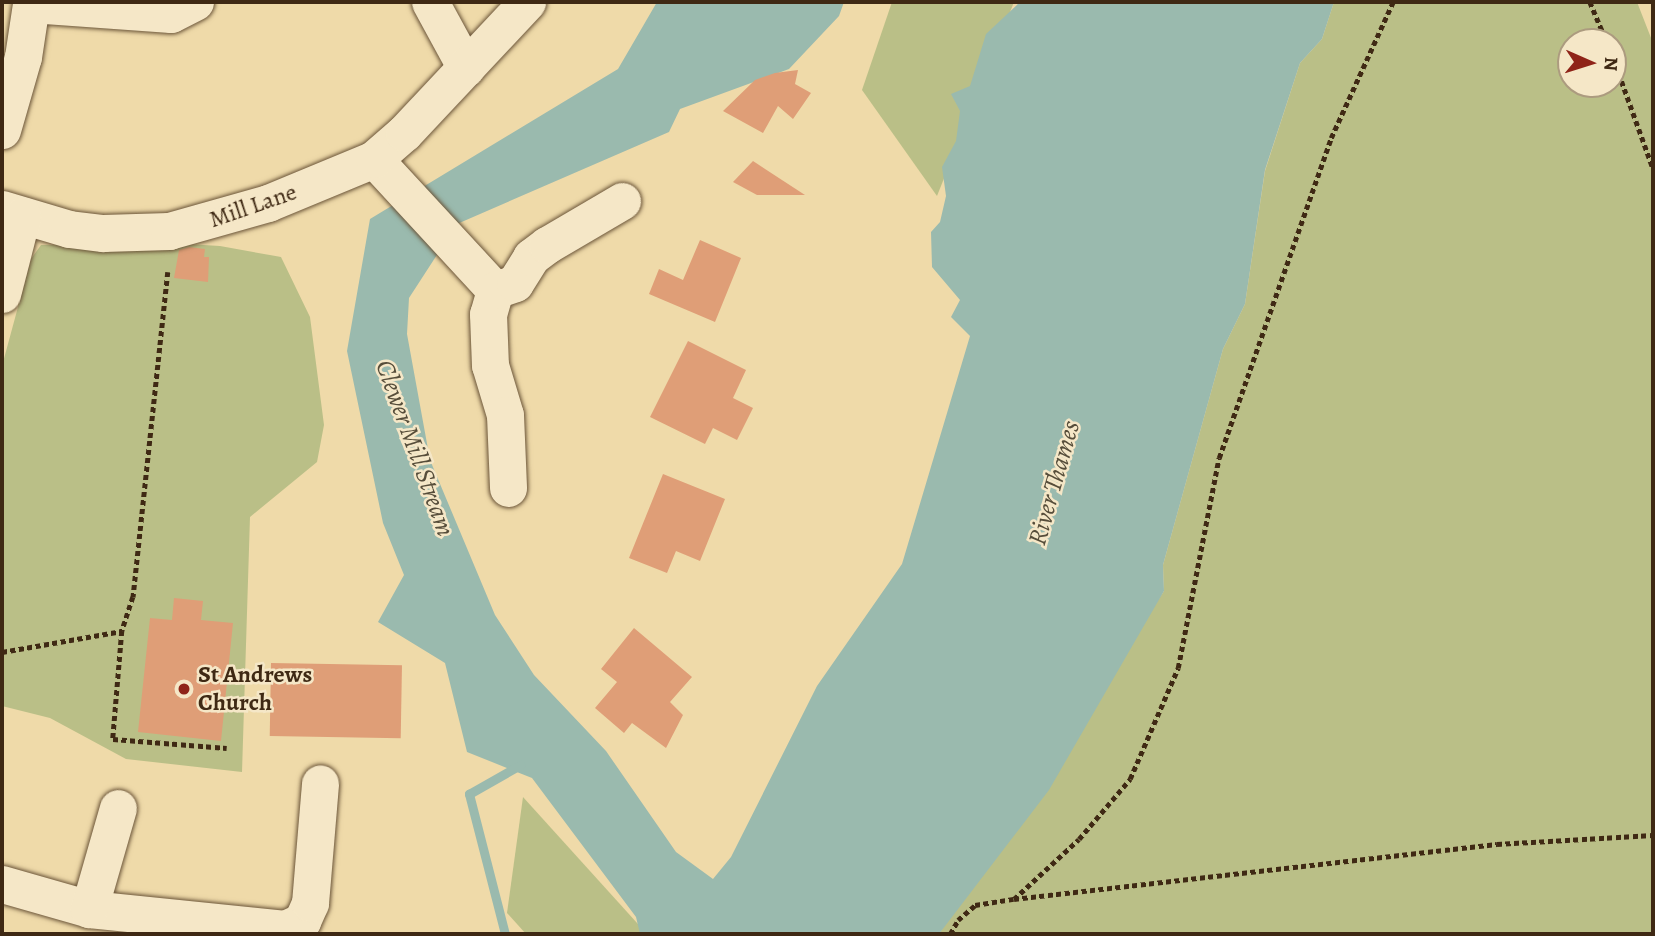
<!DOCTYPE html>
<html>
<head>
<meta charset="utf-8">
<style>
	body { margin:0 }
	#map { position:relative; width:1655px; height:936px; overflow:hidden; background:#efdaa9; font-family:Alegreya,serif }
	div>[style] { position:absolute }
	.green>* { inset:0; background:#babf87 }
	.water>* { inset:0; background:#9abaae }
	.stream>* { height:9px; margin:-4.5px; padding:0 4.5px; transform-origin:4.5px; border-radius:4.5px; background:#9abaae }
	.building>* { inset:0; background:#df9e77; transform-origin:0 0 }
	.path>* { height:4.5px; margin-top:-2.25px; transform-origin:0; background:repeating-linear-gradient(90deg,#3f2914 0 5px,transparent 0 8.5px) }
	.roads { filter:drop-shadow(0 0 2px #6b5539) drop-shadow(0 0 2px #6b5539) }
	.minor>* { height:37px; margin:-18.5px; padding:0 18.5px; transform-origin:18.5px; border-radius:18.5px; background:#f5e7c7 }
	.dots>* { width:19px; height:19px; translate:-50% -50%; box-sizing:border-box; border:4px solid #f5e7c7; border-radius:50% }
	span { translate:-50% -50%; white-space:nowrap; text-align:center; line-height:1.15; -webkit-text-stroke:5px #f5e7c7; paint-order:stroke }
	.street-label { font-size:24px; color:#3f2914 }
	.poi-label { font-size:24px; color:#3f2914; font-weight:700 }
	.left { translate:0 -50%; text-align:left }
	.water-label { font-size:26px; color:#564d3a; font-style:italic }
	.frame { position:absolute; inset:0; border:4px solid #3f2914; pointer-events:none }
	.north { position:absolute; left:1557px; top:28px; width:70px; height:70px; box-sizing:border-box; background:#f5e7c7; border:2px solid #ac9b7f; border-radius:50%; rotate:93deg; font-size:19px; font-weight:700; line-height:28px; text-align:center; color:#3f2914 }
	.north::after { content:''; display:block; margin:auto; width:24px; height:32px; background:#8f2418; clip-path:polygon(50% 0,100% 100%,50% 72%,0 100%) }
</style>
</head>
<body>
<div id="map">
	<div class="green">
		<div style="clip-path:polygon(892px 2px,1014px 2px,937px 196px,862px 90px)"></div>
		<div style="clip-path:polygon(evenodd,1334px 2px,1637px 2px,1653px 43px,1653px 934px,939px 934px,1164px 591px,1163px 565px,1223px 349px,1245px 304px,1265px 171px,1300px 63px,1322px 39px,1334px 2px,1571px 42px,1613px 42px,1613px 84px,1571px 84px,1571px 42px)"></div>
		<div style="clip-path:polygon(170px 243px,220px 246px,281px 257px,310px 317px,324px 425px,317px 462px,250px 517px,242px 772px,126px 759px,50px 718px,2px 706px,2px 366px,31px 259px,41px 245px)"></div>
		<div style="clip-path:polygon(523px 797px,647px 934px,526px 934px,507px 913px)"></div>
	</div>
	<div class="water">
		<div style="clip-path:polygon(657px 2px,844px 2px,839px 16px,789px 69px,680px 109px,669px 132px,457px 224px,409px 298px,407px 334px,430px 460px,495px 615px,534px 675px,606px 751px,676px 852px,713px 879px,731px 857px,817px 686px,902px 564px,970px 336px,951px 317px,960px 300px,932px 267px,931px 232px,940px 222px,946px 196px,942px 167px,956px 141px,960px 111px,951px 94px,970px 86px,986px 34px,1020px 2px,1334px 2px,1322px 39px,1300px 63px,1265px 170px,1245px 304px,1223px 349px,1163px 565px,1164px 591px,1049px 790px,939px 934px,640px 934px,636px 917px,532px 778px,467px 752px,445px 663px,378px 622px,404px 575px,383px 523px,347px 351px,370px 219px,618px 69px)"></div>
	</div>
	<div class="stream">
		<div style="left:505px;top:934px;width:145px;rotate:-104.4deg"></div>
		<div style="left:469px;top:794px;width:59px;rotate:-29.6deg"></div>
	</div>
	<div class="building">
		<div style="clip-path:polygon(798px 70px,795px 84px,811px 93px,793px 119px,778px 106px,763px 133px,723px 111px,755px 80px,775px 73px)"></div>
		<div style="clip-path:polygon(753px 161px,805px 195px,757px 195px,733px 182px)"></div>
		<div style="clip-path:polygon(700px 240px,741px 258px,715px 322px,649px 294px,659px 269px,683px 280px)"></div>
		<div style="clip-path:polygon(189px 247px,205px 249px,204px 257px,209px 257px,208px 282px,174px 278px,179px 250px)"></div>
		<div style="clip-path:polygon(688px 341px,746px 370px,733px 398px,753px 408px,737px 440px,713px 428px,705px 444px,650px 417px)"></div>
		<div style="clip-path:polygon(663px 474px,725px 499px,700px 561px,676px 551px,667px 573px,629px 558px)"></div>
		<div style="clip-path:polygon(174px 598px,203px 601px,201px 620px,233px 623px,221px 741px,138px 732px,150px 618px,172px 620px)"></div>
		<div style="clip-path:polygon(634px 628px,692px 677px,670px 702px,683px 715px,666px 748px,632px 723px,624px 733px,595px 708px,617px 682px,601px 669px)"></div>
		<div style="left:271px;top:663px;width:131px;height:73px;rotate:1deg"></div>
	</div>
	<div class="path">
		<div style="left:1590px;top:2px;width:43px;rotate:67deg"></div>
		<div style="left:1613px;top:57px;width:118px;rotate:70.2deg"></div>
		<div style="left:168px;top:272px;width:327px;rotate:96.1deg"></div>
		<div style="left:133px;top:597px;width:36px;rotate:108deg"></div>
		<div style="left:122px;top:631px;width:108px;rotate:94.8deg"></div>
		<div style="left:113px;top:739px;width:114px;rotate:4.5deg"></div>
		<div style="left:2px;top:652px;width:122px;rotate:-9.9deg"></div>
		<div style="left:1014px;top:899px;width:88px;rotate:-42.7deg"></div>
		<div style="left:1079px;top:839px;width:79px;rotate:-49.6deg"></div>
		<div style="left:1130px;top:779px;width:121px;rotate:-66.6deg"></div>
		<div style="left:1178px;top:668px;width:214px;rotate:-79deg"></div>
		<div style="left:1219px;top:458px;width:339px;rotate:-70.7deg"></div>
		<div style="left:1331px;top:138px;width:149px;rotate:-65.5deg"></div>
		<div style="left:950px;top:934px;width:16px;rotate:-60deg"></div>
		<div style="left:958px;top:920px;width:23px;rotate:-41deg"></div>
		<div style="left:975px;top:905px;width:39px;rotate:-9deg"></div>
		<div style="left:1014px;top:899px;width:486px;rotate:-6.5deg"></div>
		<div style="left:1497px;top:844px;width:156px;rotate:-3.3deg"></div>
	</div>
	<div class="roads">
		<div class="minor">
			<div style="left:430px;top:2px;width:75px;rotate:61.4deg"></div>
			<div style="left:2px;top:130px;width:76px;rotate:-74deg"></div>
			<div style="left:23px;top:57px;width:54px;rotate:-81.4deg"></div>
			<div style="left:31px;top:4px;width:140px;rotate:4.1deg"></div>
			<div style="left:171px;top:14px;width:27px;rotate:-27deg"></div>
			<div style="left:374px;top:159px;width:178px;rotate:47.3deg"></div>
			<div style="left:495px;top:290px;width:25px;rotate:106deg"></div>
			<div style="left:488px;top:314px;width:51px;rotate:87.8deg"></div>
			<div style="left:490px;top:365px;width:52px;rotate:73.3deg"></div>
			<div style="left:505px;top:415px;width:73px;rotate:87.6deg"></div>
			<div style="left:2px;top:209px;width:70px;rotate:16.6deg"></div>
			<div style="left:69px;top:229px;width:34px;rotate:7deg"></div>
			<div style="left:103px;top:233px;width:66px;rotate:-1.7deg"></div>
			<div style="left:169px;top:231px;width:103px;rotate:-15.8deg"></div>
			<div style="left:268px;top:203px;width:115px;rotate:-22.5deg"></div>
			<div style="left:374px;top:159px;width:40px;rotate:-41deg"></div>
			<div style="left:404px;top:133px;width:180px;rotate:-46.8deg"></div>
			<div style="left:495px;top:290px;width:21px;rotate:-19deg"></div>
			<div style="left:515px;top:283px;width:31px;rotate:-58deg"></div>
			<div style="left:531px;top:257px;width:20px;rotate:-37deg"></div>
			<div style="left:547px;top:245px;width:87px;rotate:-30.4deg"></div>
			<div style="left:2px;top:294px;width:81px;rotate:-75.6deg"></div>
			<div style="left:2px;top:884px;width:91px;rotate:16deg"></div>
			<div style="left:89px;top:909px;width:197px;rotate:5.8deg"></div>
			<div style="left:285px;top:929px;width:19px;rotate:-25deg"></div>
			<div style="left:302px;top:921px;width:20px;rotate:-66deg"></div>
			<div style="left:310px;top:903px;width:120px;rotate:-85.2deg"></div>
			<div style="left:89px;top:909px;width:105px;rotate:-74deg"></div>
		</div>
	</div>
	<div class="dots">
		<div style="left:184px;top:689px;background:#8f2418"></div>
	</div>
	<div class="street-label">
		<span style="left:253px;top:206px;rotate:-19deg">Mill Lane</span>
	</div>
	<div class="poi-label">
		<span class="left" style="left:198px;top:689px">St Andrews<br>Church</span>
	</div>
	<div class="water-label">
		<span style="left:415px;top:448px;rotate:70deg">Clewer Mill Stream</span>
		<span style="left:1054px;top:483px;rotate:-74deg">River Thames</span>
	</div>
	<div class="frame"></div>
	<div class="north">N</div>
</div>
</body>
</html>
